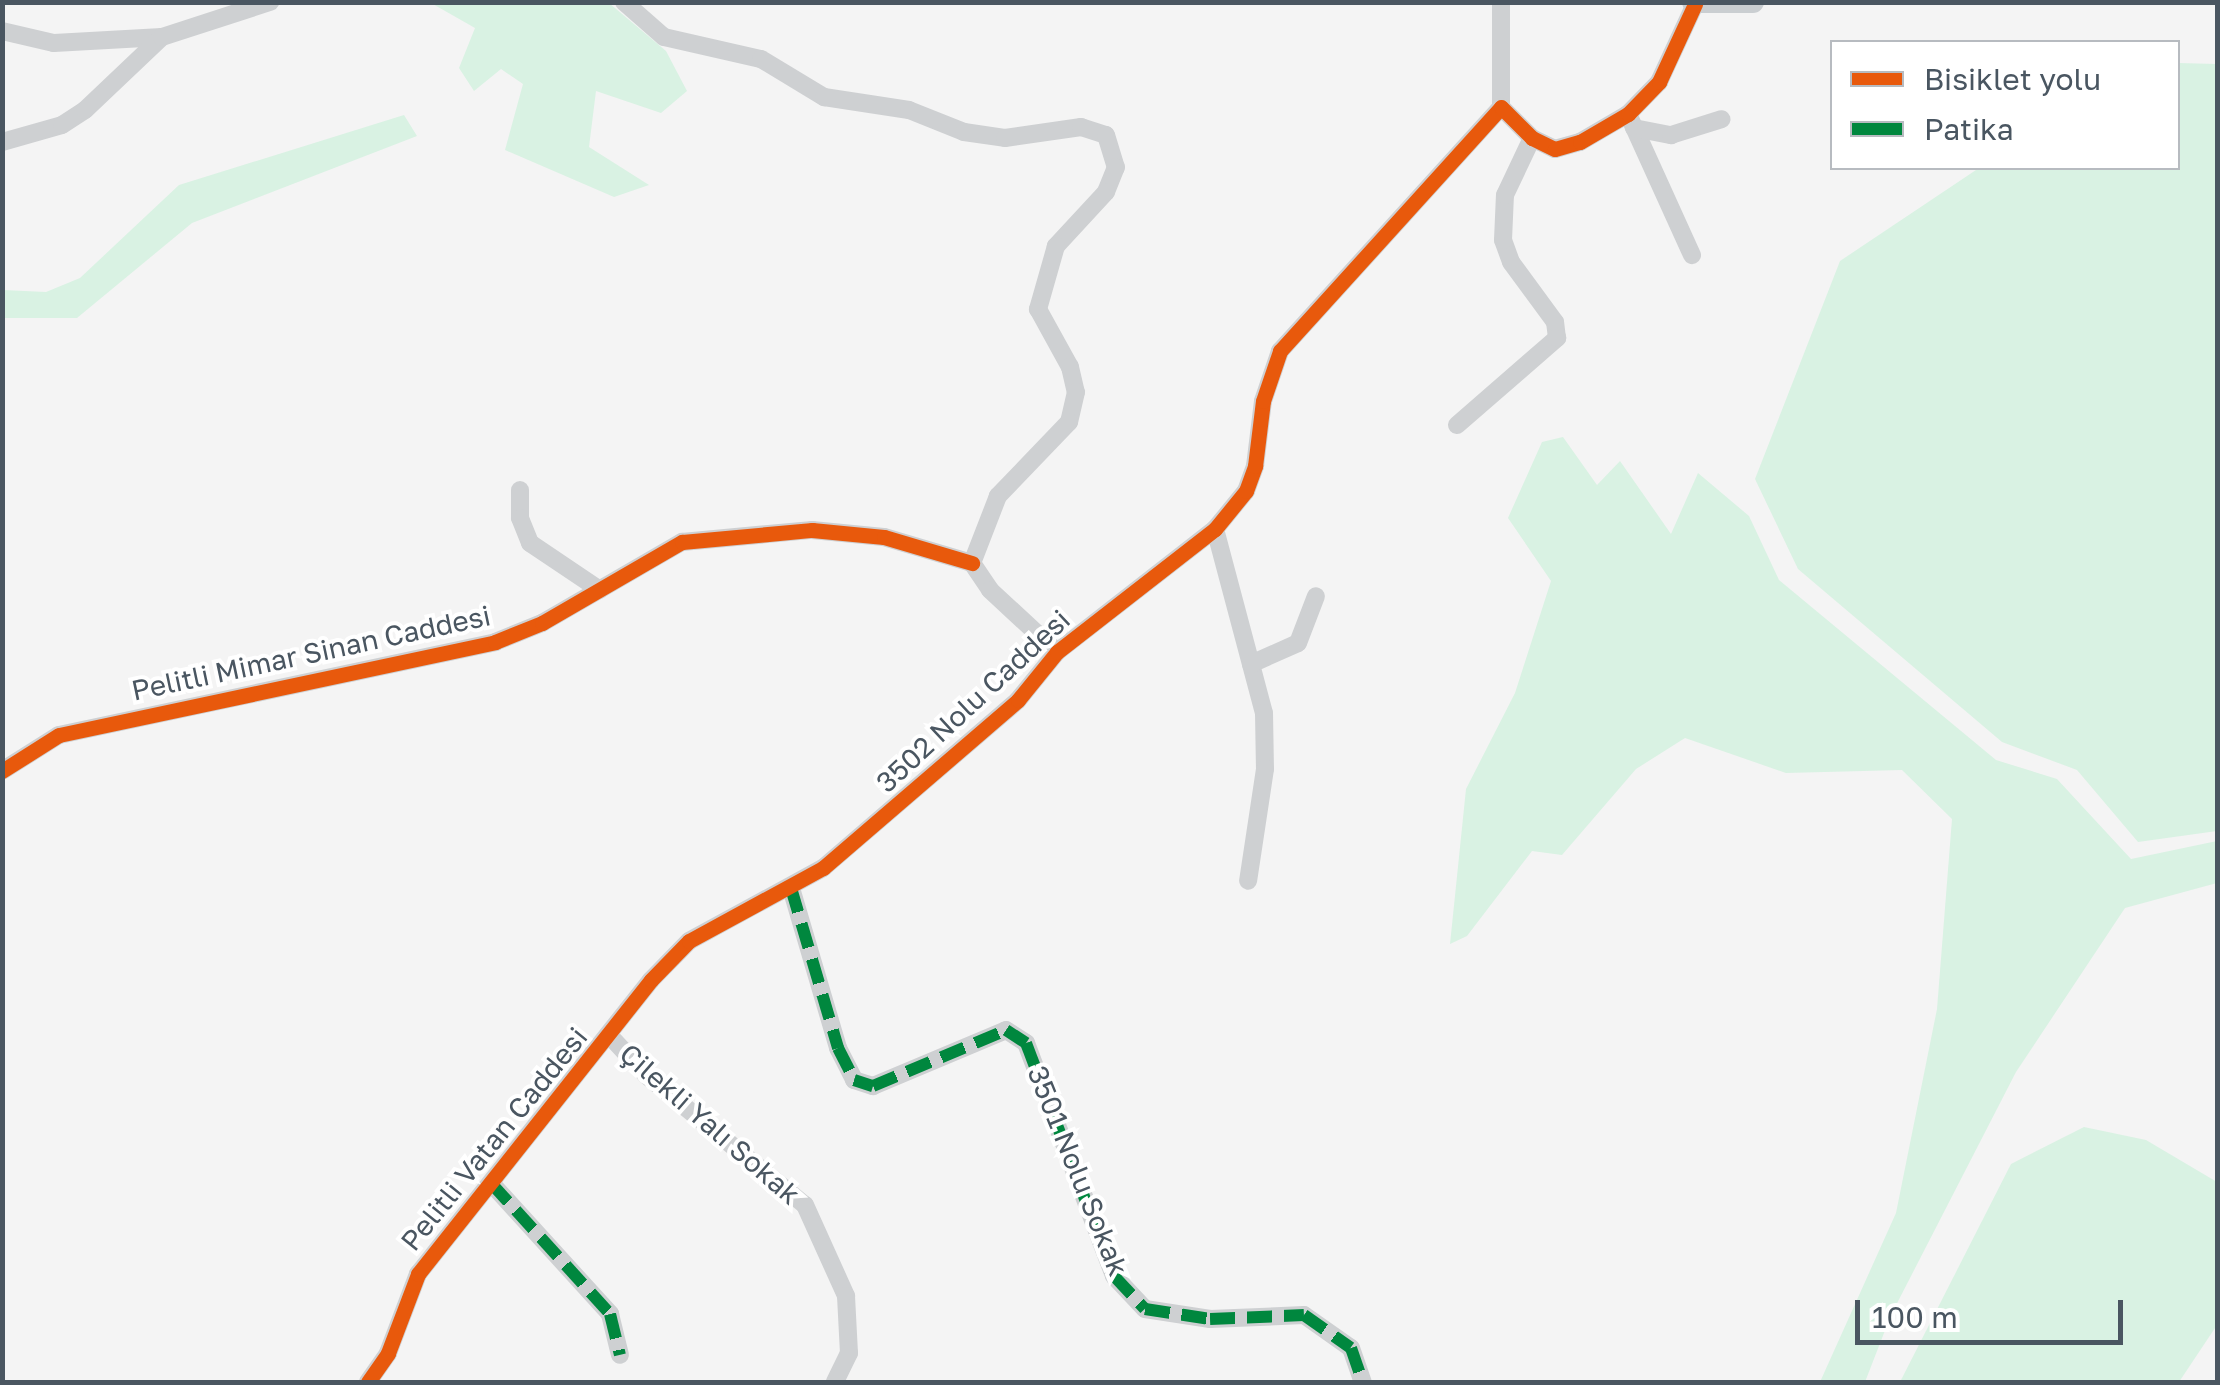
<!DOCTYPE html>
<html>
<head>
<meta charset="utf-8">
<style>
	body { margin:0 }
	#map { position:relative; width:2220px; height:1385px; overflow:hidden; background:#f4f4f4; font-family:"Golos Text",sans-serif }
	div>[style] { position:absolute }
	.green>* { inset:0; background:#d9f2e3 }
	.minor>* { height:18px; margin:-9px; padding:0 9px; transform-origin:9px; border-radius:9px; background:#ced0d2 }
	.major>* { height:22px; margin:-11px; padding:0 11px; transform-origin:11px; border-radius:11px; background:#caced1 }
	.quiet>* { height:12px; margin-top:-6px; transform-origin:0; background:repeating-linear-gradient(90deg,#00873e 0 25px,transparent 0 37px) }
	.cycleway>* { height:15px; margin:-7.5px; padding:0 7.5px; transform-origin:7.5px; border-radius:7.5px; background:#e8590c }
	span { translate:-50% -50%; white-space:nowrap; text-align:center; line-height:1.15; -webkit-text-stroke:8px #fff; paint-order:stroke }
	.street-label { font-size:28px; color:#4a5661 }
	.frame { position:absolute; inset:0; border:5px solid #4a5661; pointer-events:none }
	.legend { position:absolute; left:1830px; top:40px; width:350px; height:130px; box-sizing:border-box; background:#fff; border:2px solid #b7bbc0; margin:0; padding:12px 18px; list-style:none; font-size:30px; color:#4a5661 }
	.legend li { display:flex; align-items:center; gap:20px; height:50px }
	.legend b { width:50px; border:2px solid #b7bbc0 }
	.scale { position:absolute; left:1855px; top:1300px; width:268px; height:45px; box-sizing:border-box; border:5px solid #4a5661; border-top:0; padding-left:12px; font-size:30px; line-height:35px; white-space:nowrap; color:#4a5661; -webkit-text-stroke:8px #fff; paint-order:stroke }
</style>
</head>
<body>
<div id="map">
	<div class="green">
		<div style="clip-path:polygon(431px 3px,609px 3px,666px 51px,687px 91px,661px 113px,596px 91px,589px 147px,649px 185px,614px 197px,505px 150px,523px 84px,501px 69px,474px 91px,459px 68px,475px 28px)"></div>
		<div style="clip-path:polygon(2178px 63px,2217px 64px,2217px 831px,2138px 842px,2077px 770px,2002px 742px,1798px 569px,1755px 479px,1840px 261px,1979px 168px,2178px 168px)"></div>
		<div style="clip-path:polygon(404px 115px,417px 136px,192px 223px,77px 318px,3px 318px,3px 290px,46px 292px,80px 278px,179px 185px)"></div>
		<div style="clip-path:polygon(1563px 437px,1597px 485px,1620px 461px,1671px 534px,1698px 473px,1749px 516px,1779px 580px,1996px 760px,2057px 779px,2131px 859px,2217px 841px,2217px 883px,2125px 908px,2016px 1072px,1891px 1315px,1865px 1382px,1820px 1382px,1896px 1213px,1937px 1009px,1952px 819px,1902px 770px,1786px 773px,1685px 738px,1636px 769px,1562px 855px,1532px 851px,1467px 936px,1450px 944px,1466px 789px,1515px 693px,1551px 581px,1508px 518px,1542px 442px)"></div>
		<div style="clip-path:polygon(2084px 1127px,2146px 1140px,2217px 1182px,2217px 1325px,2179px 1382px,1900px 1382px,2011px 1164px)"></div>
	</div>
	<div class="minor">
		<div style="left:624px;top:2px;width:53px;rotate:41.2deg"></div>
		<div style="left:664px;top:37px;width:99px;rotate:12.8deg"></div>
		<div style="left:761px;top:59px;width:74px;rotate:31.1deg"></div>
		<div style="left:824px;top:97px;width:86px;rotate:8.7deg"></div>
		<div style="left:909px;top:110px;width:59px;rotate:21.8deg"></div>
		<div style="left:964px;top:132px;width:41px;rotate:8.3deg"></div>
		<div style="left:1005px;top:138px;width:77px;rotate:-8.2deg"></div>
		<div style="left:1081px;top:127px;width:26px;rotate:18deg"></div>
		<div style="left:1106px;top:135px;width:34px;rotate:73deg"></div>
		<div style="left:1116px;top:167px;width:27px;rotate:112deg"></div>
		<div style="left:1106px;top:192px;width:74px;rotate:132.8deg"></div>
		<div style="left:1056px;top:246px;width:66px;rotate:105.9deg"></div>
		<div style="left:1038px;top:309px;width:66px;rotate:61.1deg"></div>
		<div style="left:1070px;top:367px;width:26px;rotate:77deg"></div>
		<div style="left:1076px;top:392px;width:31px;rotate:103deg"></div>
		<div style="left:1069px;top:422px;width:103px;rotate:133.8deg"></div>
		<div style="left:998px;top:496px;width:72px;rotate:111.2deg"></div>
		<div style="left:2px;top:31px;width:53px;rotate:13deg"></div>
		<div style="left:54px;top:43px;width:108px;rotate:-3.2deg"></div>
		<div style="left:1501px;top:107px;width:105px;rotate:-90deg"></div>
		<div style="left:1628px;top:114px;width:155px;rotate:65.6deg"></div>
		<div style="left:1634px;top:128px;width:38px;rotate:11deg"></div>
		<div style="left:1671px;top:135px;width:53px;rotate:-17.4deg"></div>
		<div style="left:2px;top:142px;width:62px;rotate:-15.8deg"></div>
		<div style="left:62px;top:125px;width:27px;rotate:-33deg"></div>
		<div style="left:85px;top:110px;width:106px;rotate:-43.5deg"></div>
		<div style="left:162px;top:37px;width:114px;rotate:-18deg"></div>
		<div style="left:1457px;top:425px;width:133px;rotate:-41deg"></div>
		<div style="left:1557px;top:338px;width:16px;rotate:-97deg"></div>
		<div style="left:1555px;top:322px;width:74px;rotate:-126.3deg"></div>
		<div style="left:1511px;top:262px;width:23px;rotate:-110deg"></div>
		<div style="left:1503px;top:240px;width:45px;rotate:-87.5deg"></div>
		<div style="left:1505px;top:195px;width:63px;rotate:-64.7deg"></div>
		<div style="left:520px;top:490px;width:28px;rotate:90deg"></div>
		<div style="left:520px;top:518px;width:27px;rotate:68deg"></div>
		<div style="left:530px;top:543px;width:84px;rotate:33.9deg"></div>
		<div style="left:1215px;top:529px;width:190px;rotate:75.1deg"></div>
		<div style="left:1264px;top:713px;width:56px;rotate:89deg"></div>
		<div style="left:1265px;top:769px;width:113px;rotate:98.6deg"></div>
		<div style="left:972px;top:563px;width:32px;rotate:56deg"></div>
		<div style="left:990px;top:590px;width:91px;rotate:42.8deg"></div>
		<div style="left:1251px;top:664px;width:51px;rotate:-24.1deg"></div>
		<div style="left:1298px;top:643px;width:50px;rotate:-69deg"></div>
		<div style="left:2px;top:771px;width:67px;rotate:-32.3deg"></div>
		<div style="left:59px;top:735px;width:446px;rotate:-12deg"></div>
		<div style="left:495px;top:642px;width:51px;rotate:-22deg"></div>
		<div style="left:542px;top:623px;width:162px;rotate:-30.1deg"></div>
		<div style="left:682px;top:542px;width:131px;rotate:-5.3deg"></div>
		<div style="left:812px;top:530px;width:72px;rotate:5.6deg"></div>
		<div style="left:884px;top:537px;width:92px;rotate:16.5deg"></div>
		<div style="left:791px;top:888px;width:167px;rotate:73.6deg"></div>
		<div style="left:838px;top:1048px;width:36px;rotate:63deg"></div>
		<div style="left:854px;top:1080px;width:20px;rotate:18deg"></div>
		<div style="left:873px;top:1086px;width:144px;rotate:-22.8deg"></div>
		<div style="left:1006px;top:1030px;width:24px;rotate:33deg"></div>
		<div style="left:1026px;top:1043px;width:249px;rotate:69.3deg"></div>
		<div style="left:1114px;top:1276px;width:45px;rotate:46.8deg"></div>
		<div style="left:1145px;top:1309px;width:66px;rotate:8.7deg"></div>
		<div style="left:1210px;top:1319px;width:94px;rotate:-2.4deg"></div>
		<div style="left:1304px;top:1315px;width:57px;rotate:35.1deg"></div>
		<div style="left:1351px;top:1348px;width:36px;rotate:71deg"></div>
		<div style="left:609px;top:1035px;width:54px;rotate:47.2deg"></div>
		<div style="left:646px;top:1075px;width:205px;rotate:39.3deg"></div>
		<div style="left:805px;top:1205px;width:100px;rotate:65.7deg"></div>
		<div style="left:846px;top:1296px;width:57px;rotate:87deg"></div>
		<div style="left:849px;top:1353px;width:32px;rotate:116deg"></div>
		<div style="left:491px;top:1183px;width:177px;rotate:47.7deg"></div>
		<div style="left:610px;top:1314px;width:42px;rotate:76.3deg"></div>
		<div style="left:368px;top:1382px;width:35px;rotate:-55deg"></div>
		<div style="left:388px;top:1353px;width:85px;rotate:-69.2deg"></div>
		<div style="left:418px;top:1274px;width:375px;rotate:-51.6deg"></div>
		<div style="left:651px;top:980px;width:54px;rotate:-45.7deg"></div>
		<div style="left:689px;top:941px;width:153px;rotate:-28.6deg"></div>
		<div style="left:823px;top:868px;width:257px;rotate:-40.7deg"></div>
		<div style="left:1018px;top:700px;width:62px;rotate:-50.9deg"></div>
		<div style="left:1057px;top:652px;width:200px;rotate:-37.9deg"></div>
		<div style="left:1215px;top:529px;width:49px;rotate:-50.8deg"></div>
		<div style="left:1246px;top:491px;width:27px;rotate:-70deg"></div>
		<div style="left:1255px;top:466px;width:65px;rotate:-83deg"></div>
		<div style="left:1263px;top:401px;width:53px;rotate:-71.2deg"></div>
		<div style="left:1280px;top:351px;width:329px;rotate:-47.8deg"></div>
		<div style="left:1501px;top:107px;width:44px;rotate:45deg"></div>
		<div style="left:1532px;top:138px;width:25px;rotate:26deg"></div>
		<div style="left:1555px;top:149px;width:26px;rotate:-16deg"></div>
		<div style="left:1580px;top:142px;width:56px;rotate:-30.3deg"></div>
		<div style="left:1628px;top:114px;width:45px;rotate:-45.9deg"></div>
		<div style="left:1659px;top:82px;width:86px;rotate:-65.2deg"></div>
	</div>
	<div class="major">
		<div style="left:1693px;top:2px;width:60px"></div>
	</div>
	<div class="quiet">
		<div style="left:791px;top:888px;width:167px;rotate:73.6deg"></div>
		<div style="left:838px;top:1048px;width:36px;rotate:63deg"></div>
		<div style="left:854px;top:1080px;width:20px;rotate:18deg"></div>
		<div style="left:873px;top:1086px;width:144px;rotate:-22.8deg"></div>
		<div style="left:1006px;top:1030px;width:24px;rotate:33deg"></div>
		<div style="left:1026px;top:1043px;width:249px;rotate:69.3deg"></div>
		<div style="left:1114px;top:1276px;width:45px;rotate:46.8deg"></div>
		<div style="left:1145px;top:1309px;width:66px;rotate:8.7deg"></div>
		<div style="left:1210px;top:1319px;width:94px;rotate:-2.4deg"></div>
		<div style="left:1304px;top:1315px;width:57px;rotate:35.1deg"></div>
		<div style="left:1351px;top:1348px;width:36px;rotate:71deg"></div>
		<div style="left:491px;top:1183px;width:177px;rotate:47.7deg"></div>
		<div style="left:610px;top:1314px;width:42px;rotate:76.3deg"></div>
	</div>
	<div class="cycleway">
		<div style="left:2px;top:771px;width:67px;rotate:-32.3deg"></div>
		<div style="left:59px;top:735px;width:446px;rotate:-12deg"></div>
		<div style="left:495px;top:642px;width:51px;rotate:-22deg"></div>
		<div style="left:542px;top:623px;width:162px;rotate:-30.1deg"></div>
		<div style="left:682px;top:542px;width:131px;rotate:-5.3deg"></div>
		<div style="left:812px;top:530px;width:72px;rotate:5.6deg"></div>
		<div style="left:884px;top:537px;width:92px;rotate:16.5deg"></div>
		<div style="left:368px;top:1382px;width:35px;rotate:-55deg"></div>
		<div style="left:388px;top:1353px;width:85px;rotate:-69.2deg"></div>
		<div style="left:418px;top:1274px;width:375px;rotate:-51.6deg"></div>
		<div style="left:651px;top:980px;width:54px;rotate:-45.7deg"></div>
		<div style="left:689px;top:941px;width:153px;rotate:-28.6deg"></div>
		<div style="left:823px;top:868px;width:257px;rotate:-40.7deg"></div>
		<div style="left:1018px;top:700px;width:62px;rotate:-50.9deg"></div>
		<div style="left:1057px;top:652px;width:200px;rotate:-37.9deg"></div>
		<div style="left:1215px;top:529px;width:49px;rotate:-50.8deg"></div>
		<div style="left:1246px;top:491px;width:27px;rotate:-70deg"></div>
		<div style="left:1255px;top:466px;width:65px;rotate:-83deg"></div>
		<div style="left:1263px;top:401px;width:53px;rotate:-71.2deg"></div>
		<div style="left:1280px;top:351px;width:329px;rotate:-47.8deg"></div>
		<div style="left:1501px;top:107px;width:44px;rotate:45deg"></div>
		<div style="left:1532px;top:138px;width:25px;rotate:26deg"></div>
		<div style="left:1555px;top:149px;width:26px;rotate:-16deg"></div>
		<div style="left:1580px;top:142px;width:56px;rotate:-30.3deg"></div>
		<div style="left:1628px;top:114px;width:45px;rotate:-45.9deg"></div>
		<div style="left:1659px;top:82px;width:86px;rotate:-65.2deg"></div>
	</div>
	<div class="street-label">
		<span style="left:311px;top:653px;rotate:-12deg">Pelitli Mimar Sinan Caddesi</span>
		<span style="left:973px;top:701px;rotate:-43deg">3502 Nolu Caddesi</span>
		<span style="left:710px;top:1124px;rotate:41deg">Çilekli Yalı Sokak</span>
		<span style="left:494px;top:1139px;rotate:-51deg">Pelitli Vatan Caddesi</span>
		<span style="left:1078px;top:1171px;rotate:68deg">3501 Nolu Sokak</span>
	</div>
	<div class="frame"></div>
	<ul class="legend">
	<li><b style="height:12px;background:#e8590c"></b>Bisiklet yolu</li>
	<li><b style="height:12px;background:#00873e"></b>Patika</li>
	</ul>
	<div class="scale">100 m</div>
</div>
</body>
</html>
